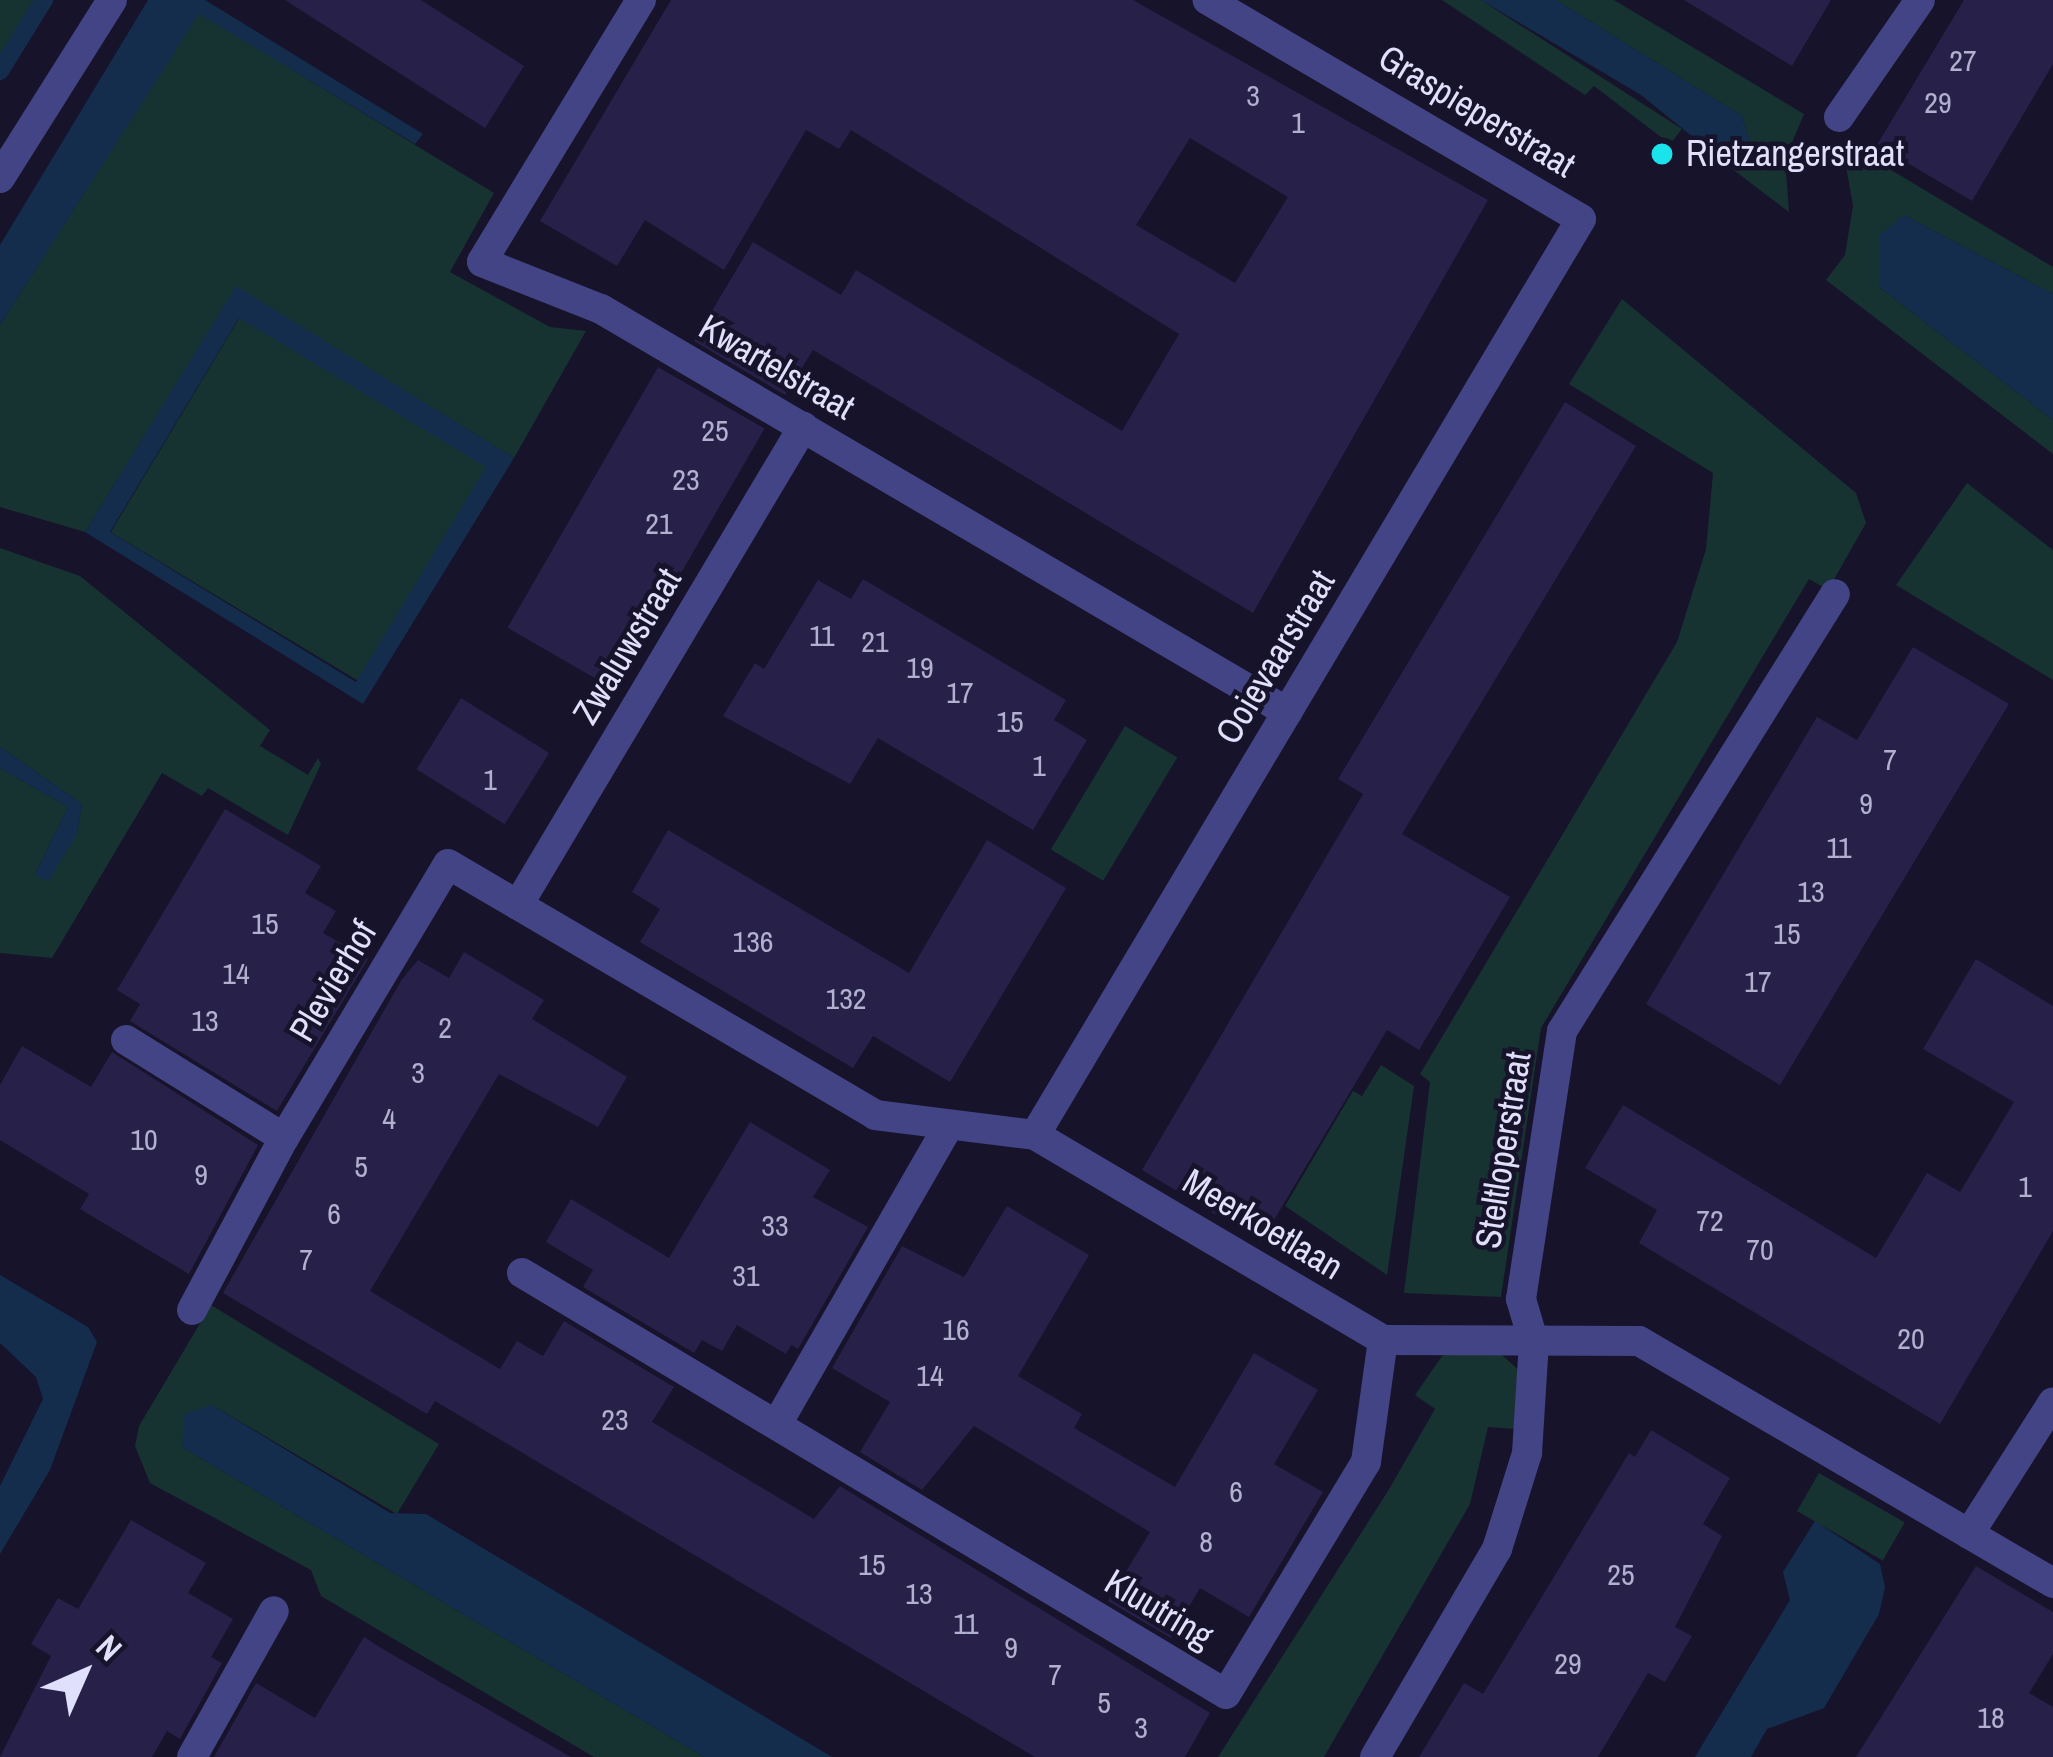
<!DOCTYPE html>
<html>
<head>
<meta charset="utf-8">
<style>
	body { margin:0 }
	#map { position:relative; width:2053px; height:1757px; overflow:hidden; background:#16132a; font-family:"Archivo Narrow",sans-serif }
	div>[style] { position:absolute }
	.green>* { inset:0; background:#173331; transform-origin:0 0 }
	.water>* { inset:0; background:#142d4d }
	.stream>* { height:18px; margin:-9px; padding:0 9px; transform-origin:9px; border-radius:9px; background:#142d4d }
	.building>* { inset:0; background:#272149; transform-origin:0 0 }
	.street>* { height:30px; margin:-15px; padding:0 15px; transform-origin:15px; border-radius:15px; background:#424485 }
	.dots>* { width:33px; height:33px; translate:-50% -50%; box-sizing:border-box; border:6px solid #16132a; border-radius:50% }
	span { translate:-50% -50%; white-space:nowrap; text-align:center; line-height:1.15; -webkit-text-stroke:9px #16132a; paint-order:stroke }
	.number-label { font-size:30px; color:#b2b0cf }
	.number-label span { -webkit-text-stroke-width:0 }
	.street-label { font-size:36px; color:#e0dffc }
	.poi-label { font-size:36px; color:#e0dffc }
	.left { translate:0 -50%; text-align:left }
	.north { position:absolute; left:24px; top:1613px; width:120px; height:120px; -webkit-text-stroke:9px #16132a; paint-order:stroke; rotate:45deg; font-size:33px; font-weight:700; line-height:48px; text-align:center; color:#e0dffc }
	.north::after { content:''; display:block; margin:auto; width:42px; height:54px; background:#e0dffc; clip-path:polygon(50% 0,100% 100%,50% 72%,0 100%) }
</style>
</head>
<body>
<div id="map">
	<div class="green">
		<div style="clip-path:polygon(0 0,44px 0,0 71px)"></div>
		<div style="clip-path:polygon(1442px 0,1481px 0,1682px 129px,1670px 144px,1594px 86px,1585px 95px)"></div>
		<div style="clip-path:polygon(1556px 0,1614px 0,1804px 114px,1785px 159px,1789px 212px,1731px 168px,1749px 139px,1742px 116px)"></div>
		<div style="clip-path:polygon(199px 13px,494px 193px,450px 272px,550px 327px,586px 331px,514px 458px,236px 287px,85px 532px,0 507px,0 325px)"></div>
		<div style="clip-path:polygon(1856px 149px,2053px 267px,2053px 294px,1904px 215px,1879px 287px,2053px 420px,2053px 454px,1826px 280px,1845px 255px,1853px 206px,1846px 166px)"></div>
		<div style="clip-path:polygon(1622px 299px,1856px 493px,1866px 523px,1828px 590px,1809px 579px,1541px 1028px,1501px 1297px,1404px 1293px,1430px 1082px,1420px 1074px,1677px 642px,1706px 549px,1713px 473px,1569px 384px)"></div>
		<div style="left:240px;top:317px;width:289px;height:251px;rotate:31deg"></div>
		<div style="clip-path:polygon(1967px 483px,2053px 550px,2053px 680px,1896px 585px)"></div>
		<div style="clip-path:polygon(0 548px,80px 576px,270px 730px,260px 746px,308px 775px,318px 758px,321px 764px,288px 835px,208px 788px,202px 796px,162px 773px,52px 958px,0 953px,0 768px,68px 807px,35px 874px,77px 834px,82px 804px,0 747px)"></div>
		<div style="left:1125px;top:726px;width:61px;height:144px;rotate:31deg"></div>
		<div style="clip-path:polygon(1381px 1065px,1414px 1086px,1387px 1275px,1285px 1206px,1353px 1091px,1362px 1096px)"></div>
		<div style="clip-path:polygon(211px 1305px,439px 1444px,397px 1514px,212px 1405px,182px 1447px,704px 1757px,594px 1757px,321px 1596px,311px 1570px,150px 1483px,135px 1446px,139px 1426px)"></div>
		<div style="clip-path:polygon(1454px 1353px,1501px 1354px,1521px 1372px,1516px 1429px,1488px 1427px,1470px 1504px,1324px 1757px,1218px 1757px,1388px 1491px,1435px 1409px,1415px 1395px,1442px 1356px)"></div>
		<div style="left:1819px;top:1473px;width:99px;height:44px;rotate:30deg"></div>
	</div>
	<div class="water">
		<div style="clip-path:polygon(148px 0,205px 0,423px 134px,415px 144px,199px 14px,0 325px,0 245px)"></div>
		<div style="clip-path:polygon(1481px 0,1556px 0,1742px 116px,1749px 139px,1731px 168px,1641px 95px)"></div>
		<div style="clip-path:polygon(1904px 215px,2053px 294px,2053px 420px,1879px 287px,1879px 235px)"></div>
		<div style="clip-path:polygon(evenodd,236px 286px,514px 458px,363px 704px,85px 532px,236px 286px,239px 318px,486px 467px,356px 682px,110px 532px,239px 318px)"></div>
		<div style="clip-path:polygon(0 747px,82px 804px,77px 834px,48px 882px,35px 874px,68px 807px,0 768px)"></div>
		<div style="clip-path:polygon(0 1275px,88px 1327px,97px 1342px,50px 1470px,0 1554px,0 1486px,43px 1399px,36px 1377px,0 1343px)"></div>
		<div style="clip-path:polygon(212px 1405px,390px 1513px,426px 1514px,832px 1757px,704px 1757px,182px 1447px,184px 1414px)"></div>
		<div style="clip-path:polygon(1815px 1521px,1880px 1564px,1885px 1587px,1879px 1614px,1824px 1708px,1767px 1729px,1751px 1757px,1695px 1757px,1790px 1600px,1783px 1572px)"></div>
	</div>
	<div class="stream">
		<div style="left:0;top:71px;width:84px;rotate:-58.2deg"></div>
	</div>
	<div class="building">
		<div style="clip-path:polygon(285px 0,421px 0,524px 66px,485px 128px)"></div>
		<div style="clip-path:polygon(evenodd,671px 0,1133px 0,1488px 200px,1253px 613px,813px 350px,785px 395px,694px 341px,753px 242px,841px 295px,856px 270px,1122px 431px,1179px 334px,851px 130px,839px 149px,806px 130px,724px 270px,645px 220px,617px 266px,540px 221px,671px 0,1190px 138px,1288px 197px,1235px 283px,1136px 225px,1190px 138px)"></div>
		<div style="clip-path:polygon(1684px 0,1831px 0,1792px 66px)"></div>
		<div style="clip-path:polygon(1964px 0,2053px 0,2053px 64px,1972px 201px,1877px 145px)"></div>
		<div style="left:658px;top:367px;width:123px;height:301px;rotate:30deg"></div>
		<div style="clip-path:polygon(1565px 402px,1636px 446px,1402px 834px,1510px 897px,1419px 1050px,1387px 1030px,1261px 1242px,1142px 1170px,1363px 794px,1338px 779px)"></div>
		<div style="clip-path:polygon(863px 579px,1066px 700px,1054px 720px,1087px 740px,1033px 830px,878px 738px,850px 784px,723px 716px,755px 663px,764px 669px,818px 580px,851px 599px)"></div>
		<div style="clip-path:polygon(1913px 647px,2009px 704px,1780px 1085px,1646px 1004px,1817px 717px,1857px 740px)"></div>
		<div style="left:461px;top:698px;width:104px;height:84px;rotate:32deg"></div>
		<div style="clip-path:polygon(225px 809px,321px 866px,305px 893px,336px 911px,323px 933px,368px 959px,277px 1111px,130px 1021px,140px 1004px,117px 990px)"></div>
		<div style="clip-path:polygon(668px 830px,909px 973px,987px 840px,1066px 888px,950px 1082px,873px 1036px,853px 1068px,640px 942px,660px 909px,632px 892px)"></div>
		<div style="clip-path:polygon(464px 952px,544px 1000px,532px 1019px,627px 1077px,598px 1127px,499px 1074px,370px 1291px,500px 1369px,517px 1341px,543px 1356px,564px 1321px,674px 1387px,652px 1422px,814px 1519px,840px 1486px,1210px 1713px,1185px 1757px,1035px 1757px,435px 1401px,427px 1414px,223px 1293px,402px 979px,418px 960px,449px 978px)"></div>
		<div style="clip-path:polygon(1976px 959px,2053px 1006px,2053px 1231px,1940px 1424px,1639px 1243px,1657px 1210px,1585px 1168px,1623px 1105px,1876px 1258px,1927px 1173px,1960px 1192px,2014px 1102px,1923px 1049px)"></div>
		<div style="clip-path:polygon(22px 1046px,91px 1087px,112px 1052px,258px 1145px,189px 1274px,80px 1209px,89px 1194px,0 1140px,0 1085px)"></div>
		<div style="clip-path:polygon(750px 1122px,830px 1170px,813px 1197px,868px 1227px,798px 1349px,791px 1345px,786px 1354px,737px 1325px,722px 1351px,702px 1340px,694px 1353px,583px 1287px,593px 1270px,546px 1242px,571px 1199px,669px 1258px)"></div>
		<div style="clip-path:polygon(1007px 1206px,1089px 1255px,1018px 1376px,1082px 1414px,1074px 1428px,1175px 1487px,1254px 1353px,1318px 1390px,1274px 1464px,1323px 1492px,1249px 1617px,1200px 1588px,1171px 1638px,1108px 1601px,1150px 1532px,974px 1426px,922px 1490px,860px 1452px,890px 1402px,832px 1368px,902px 1246px,964px 1277px)"></div>
		<div style="clip-path:polygon(1651px 1430px,1730px 1478px,1703px 1524px,1722px 1536px,1675px 1627px,1692px 1636px,1665px 1682px,1648px 1673px,1598px 1757px,1419px 1757px,1464px 1683px,1483px 1694px,1629px 1453px,1635px 1457px)"></div>
		<div style="clip-path:polygon(131px 1520px,206px 1563px,188px 1593px,233px 1619px,211px 1657px,222px 1663px,180px 1739px,167px 1731px,152px 1757px,0 1757px,51px 1656px,31px 1644px,58px 1598px,78px 1609px)"></div>
		<div style="clip-path:polygon(1976px 1566px,2053px 1612px,2053px 1654px,2029px 1693px,2053px 1707px,2053px 1757px,1856px 1757px)"></div>
		<div style="clip-path:polygon(364px 1637px,386px 1651px,571px 1757px,214px 1757px,256px 1683px,315px 1718px)"></div>
	</div>
	<div class="street">
		<div style="left:641px;top:0;width:306px;rotate:121.3deg"></div>
		<div style="left:482px;top:262px;width:128px;rotate:21.6deg"></div>
		<div style="left:601px;top:309px;width:796px;rotate:30.43deg"></div>
		<div style="left:1839px;top:117px;width:142px;rotate:-55.3deg"></div>
		<div style="left:0;top:178px;width:210px;rotate:-57.8deg"></div>
		<div style="left:518px;top:905px;width:557px;rotate:-59.2deg"></div>
		<div style="left:126px;top:1040px;width:186px;rotate:31.8deg"></div>
		<div style="left:284px;top:1138px;width:319px;rotate:-59.1deg"></div>
		<div style="left:448px;top:864px;width:495px;rotate:30.4deg"></div>
		<div style="left:875px;top:1115px;width:161px;rotate:7.1deg"></div>
		<div style="left:1035px;top:1135px;width:404px;rotate:30.5deg"></div>
		<div style="left:1383px;top:1340px;width:256px;rotate:0.2deg"></div>
		<div style="left:1639px;top:1341px;width:480px;rotate:30.3deg"></div>
		<div style="left:1035px;top:1135px;width:1066px;rotate:-59.2deg"></div>
		<div style="left:1581px;top:219px;width:433px;rotate:-149.6deg"></div>
		<div style="left:522px;top:1273px;width:820px;rotate:30.88deg"></div>
		<div style="left:1226px;top:1694px;width:271px;rotate:-58.9deg"></div>
		<div style="left:1366px;top:1462px;width:123px;rotate:-82.1deg"></div>
		<div style="left:192px;top:1310px;width:195px;rotate:-61.9deg"></div>
		<div style="left:777px;top:1424px;width:343px;rotate:-60.1deg"></div>
		<div style="left:1969px;top:1534px;width:156px;rotate:-57.5deg"></div>
		<div style="left:192px;top:1757px;width:167px;rotate:-60.7deg"></div>
		<div style="left:1375px;top:1757px;width:241px;rotate:-59.6deg"></div>
		<div style="left:1497px;top:1549px;width:101px;rotate:-72.6deg"></div>
		<div style="left:1527px;top:1453px;width:110px;rotate:-86.4deg"></div>
		<div style="left:1534px;top:1343px;width:46px;rotate:-106.5deg"></div>
		<div style="left:1521px;top:1299px;width:271px;rotate:-81.3deg"></div>
		<div style="left:1562px;top:1031px;width:515px;rotate:-58.01deg"></div>
	</div>
	<div class="dots">
		<div style="left:1662px;top:154px;background:#1be3ec"></div>
	</div>
	<div class="number-label">
		<span style="left:1963px;top:60px">27</span>
		<span style="left:1253px;top:95px">3</span>
		<span style="left:1938px;top:102px">29</span>
		<span style="left:1298px;top:122px">1</span>
		<span style="left:715px;top:430px">25</span>
		<span style="left:686px;top:479px">23</span>
		<span style="left:659px;top:523px">21</span>
		<span style="left:822px;top:635px">11</span>
		<span style="left:875px;top:641px">21</span>
		<span style="left:920px;top:667px">19</span>
		<span style="left:960px;top:692px">17</span>
		<span style="left:1010px;top:721px">15</span>
		<span style="left:1890px;top:759px">7</span>
		<span style="left:1039px;top:765px">1</span>
		<span style="left:490px;top:779px">1</span>
		<span style="left:1866px;top:803px">9</span>
		<span style="left:1839px;top:847px">11</span>
		<span style="left:1811px;top:891px">13</span>
		<span style="left:265px;top:923px">15</span>
		<span style="left:1787px;top:933px">15</span>
		<span style="left:753px;top:941px">136</span>
		<span style="left:236px;top:973px">14</span>
		<span style="left:1758px;top:981px">17</span>
		<span style="left:846px;top:998px">132</span>
		<span style="left:205px;top:1020px">13</span>
		<span style="left:445px;top:1027px">2</span>
		<span style="left:418px;top:1072px">3</span>
		<span style="left:389px;top:1118px">4</span>
		<span style="left:144px;top:1139px">10</span>
		<span style="left:361px;top:1166px">5</span>
		<span style="left:201px;top:1174px">9</span>
		<span style="left:2025px;top:1186px">1</span>
		<span style="left:334px;top:1213px">6</span>
		<span style="left:1710px;top:1220px">72</span>
		<span style="left:775px;top:1225px">33</span>
		<span style="left:1760px;top:1249px">70</span>
		<span style="left:306px;top:1259px">7</span>
		<span style="left:746px;top:1275px">31</span>
		<span style="left:956px;top:1329px">16</span>
		<span style="left:1911px;top:1338px">20</span>
		<span style="left:930px;top:1375px">14</span>
		<span style="left:615px;top:1419px">23</span>
		<span style="left:1236px;top:1491px">6</span>
		<span style="left:1206px;top:1541px">8</span>
		<span style="left:872px;top:1564px">15</span>
		<span style="left:1621px;top:1574px">25</span>
		<span style="left:919px;top:1593px">13</span>
		<span style="left:966px;top:1623px">11</span>
		<span style="left:1011px;top:1647px">9</span>
		<span style="left:1568px;top:1663px">29</span>
		<span style="left:1055px;top:1674px">7</span>
		<span style="left:1104px;top:1702px">5</span>
		<span style="left:1991px;top:1717px">18</span>
		<span style="left:1141px;top:1727px">3</span>
	</div>
	<div class="street-label">
		<span style="left:1477px;top:111px;rotate:31deg">Graspieperstraat</span>
		<span style="left:777px;top:367px;rotate:30deg">Kwartelstraat</span>
		<span style="left:627px;top:646px;rotate:-59deg">Zwaluwstraat</span>
		<span style="left:1275px;top:657px;rotate:-59deg">Ooievaarstraat</span>
		<span style="left:333px;top:981px;rotate:-59deg">Plevierhof</span>
		<span style="left:1503px;top:1150px;rotate:-81deg">Steltloperstraat</span>
		<span style="left:1263px;top:1224px;rotate:31deg">Meerkoetlaan</span>
		<span style="left:1159px;top:1609px;rotate:31deg">Kluutring</span>
	</div>
	<div class="poi-label">
		<span class="left" style="left:1686px;top:154px">Rietzangerstraat</span>
	</div>
	<div class="north">N</div>
</div>
</body>
</html>
